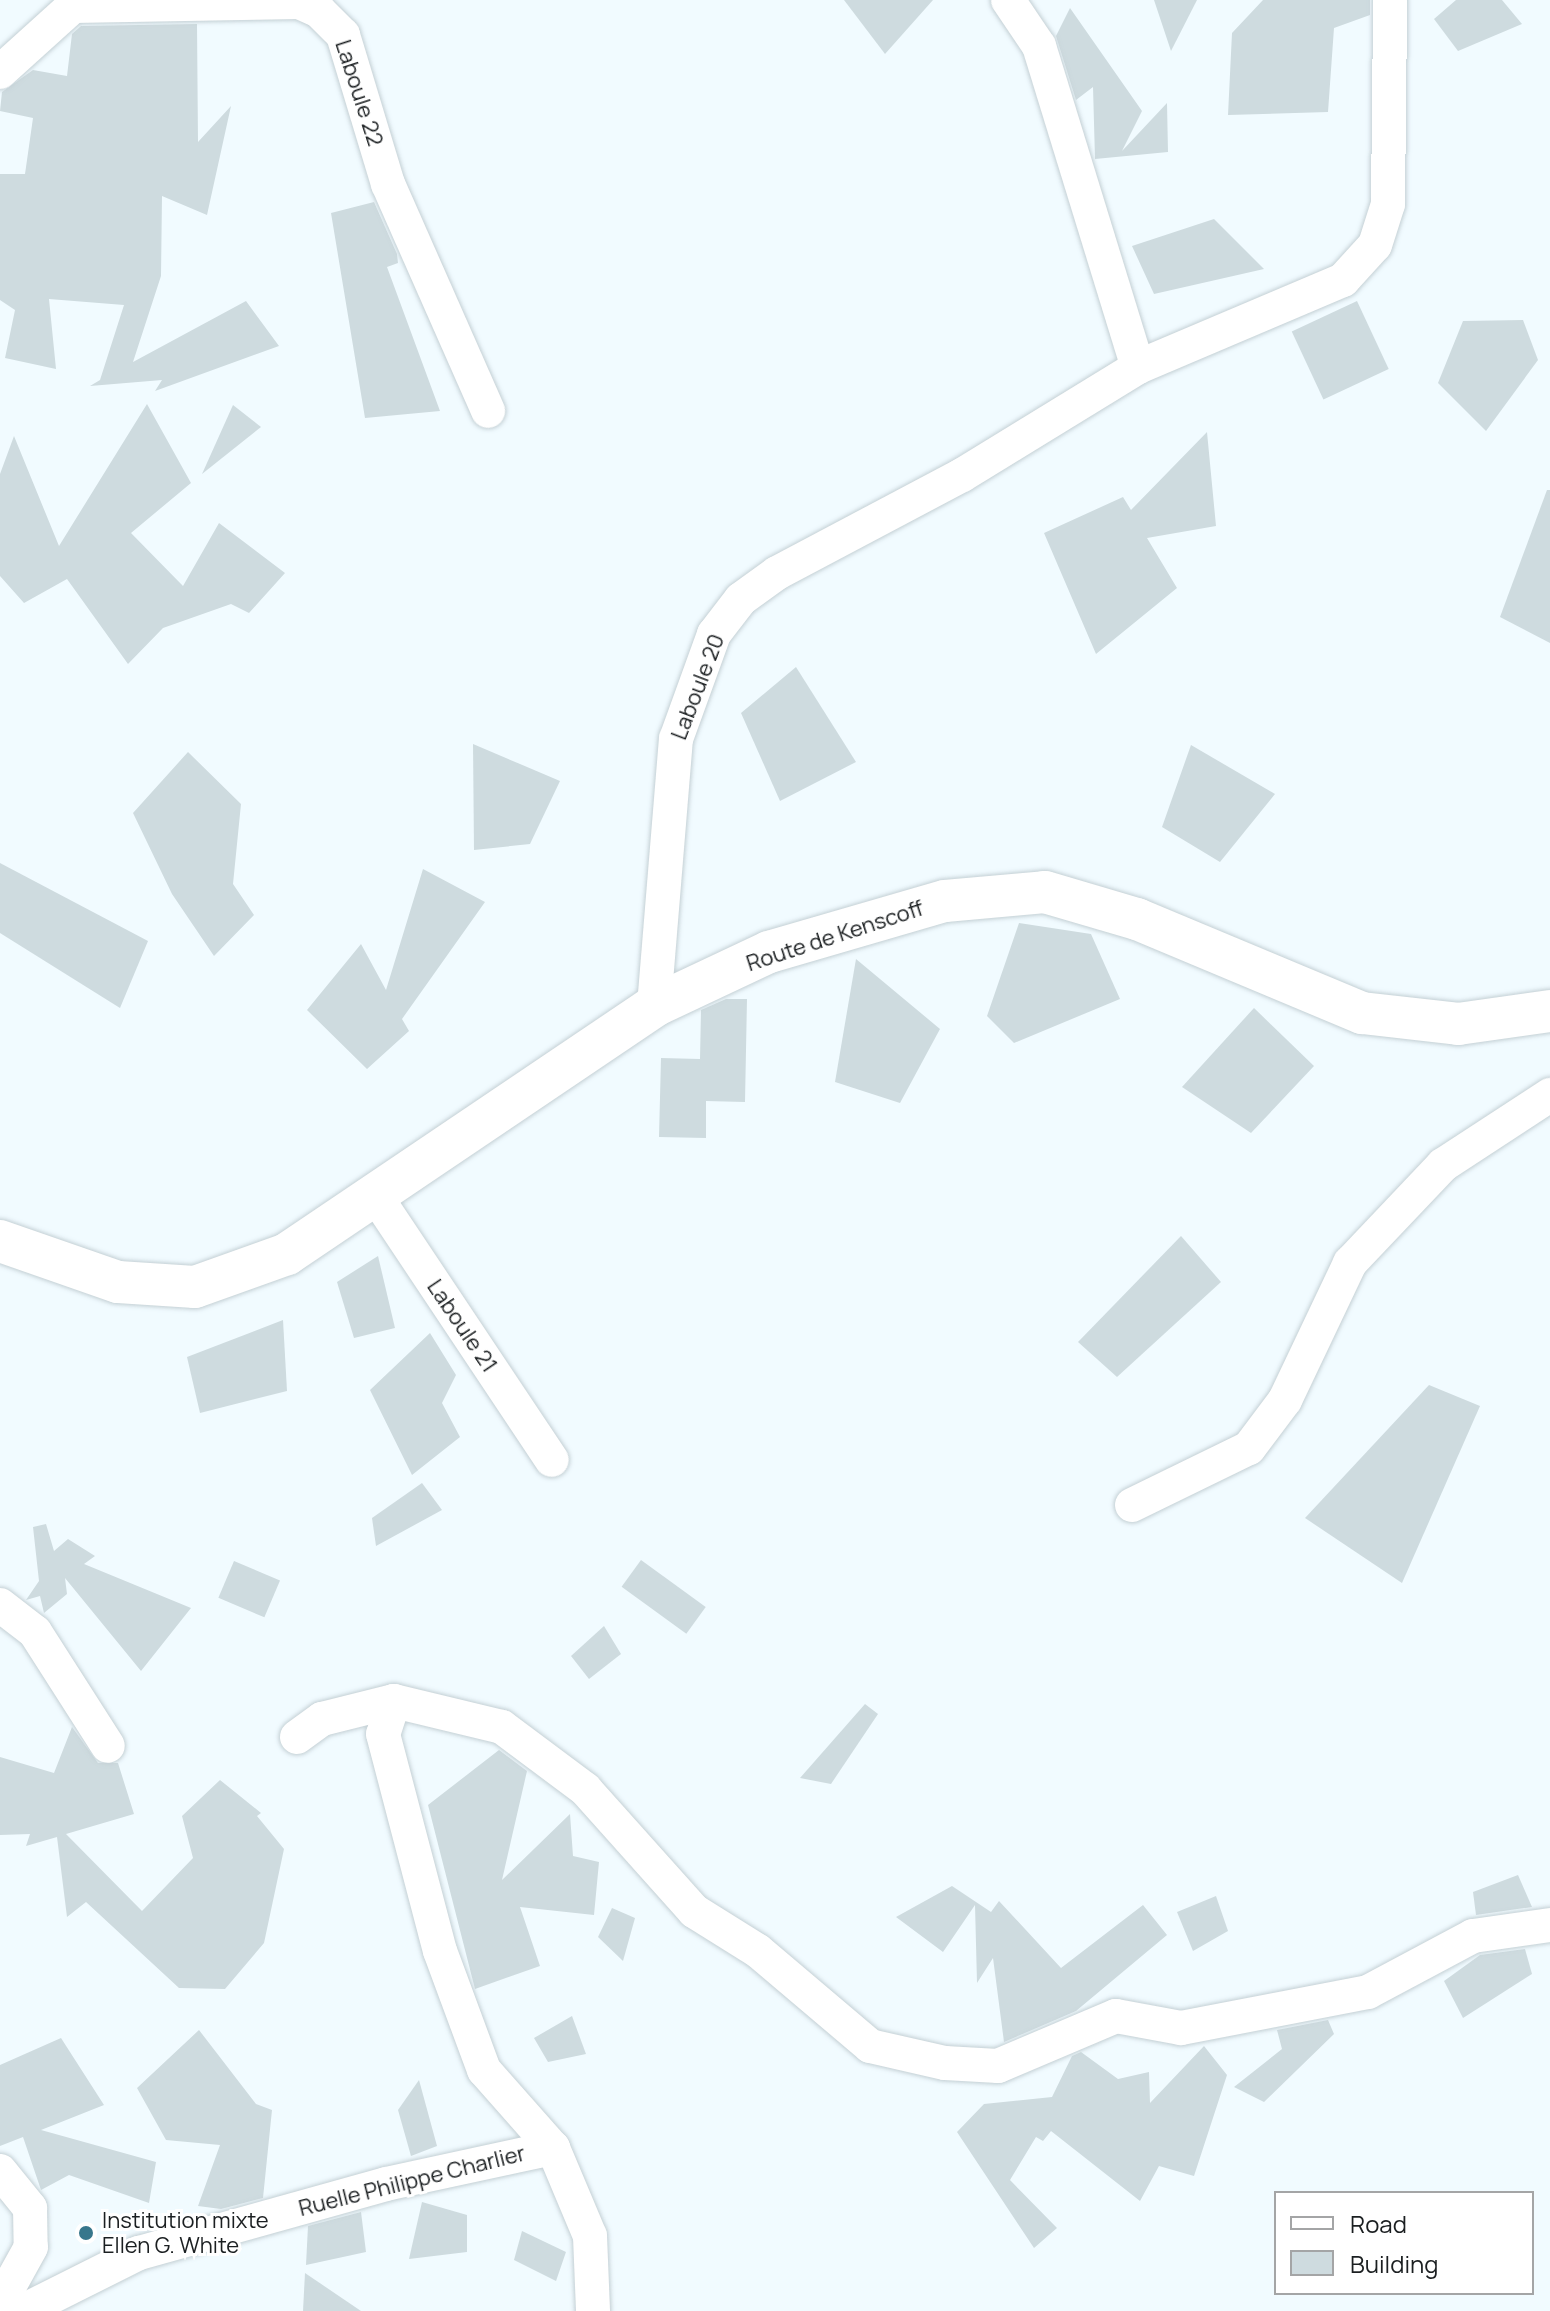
<!DOCTYPE html>
<html>
<head>
<meta charset="utf-8">
<style>
	body { margin:0 }
	#map { position:relative; width:1550px; height:2311px; overflow:hidden; background:#f1fbff; font-family:Manrope,sans-serif }
	div>[style] { position:absolute }
	.building>* { inset:0; background:#cedbdf; transform-origin:0 0 }
	.roads { filter:drop-shadow(0 0 2px #c4d0d5) drop-shadow(0 0 2px #c4d0d5) }
	.minor>* { height:34px; margin:-17px; padding:0 17px; transform-origin:17px; border-radius:17px; background:#fff }
	.major>* { height:42px; margin:-21px; padding:0 21px; transform-origin:21px; border-radius:21px; background:#fff }
	.dots>* { width:22px; height:22px; translate:-50% -50%; box-sizing:border-box; border:4px solid #fff; border-radius:50% }
	span { translate:-50% -50%; white-space:nowrap; text-align:center; line-height:1.15; -webkit-text-stroke:6px #fff; paint-order:stroke }
	.street-label { font-size:22px; color:#1b1f21 }
	.poi-label { font-size:22px; color:#1b1f21 }
	.left { translate:0 -50%; text-align:left }
	.legend { position:absolute; left:1274px; top:2191px; width:260px; height:104px; box-sizing:border-box; background:#fff; border:2px solid #a4a5a6; margin:0; padding:10px 14px; list-style:none; font-size:24px; color:#1b1f21 }
	.legend li { display:flex; align-items:center; gap:16px; height:40px }
	.legend b { width:40px; border:2px solid #a4a5a6 }
</style>
</head>
<body>
<div id="map">
	<div class="building">
		<div style="clip-path:polygon(844px 0,933px 0,885px 54px)"></div>
		<div style="clip-path:polygon(1154px 0,1197px 0,1171px 51px)"></div>
		<div style="clip-path:polygon(1263px 0,1370px 0,1370px 15px,1334px 28px,1328px 112px,1228px 115px,1232px 33px)"></div>
		<div style="clip-path:polygon(1456px 0,1502px 0,1522px 24px,1458px 51px,1434px 19px)"></div>
		<div style="clip-path:polygon(1070px 8px,1142px 111px,1122px 151px,1167px 103px,1168px 152px,1095px 159px,1093px 87px,1076px 100px,1056px 36px)"></div>
		<div style="clip-path:polygon(197px 24px,198px 142px,231px 106px,207px 215px,162px 196px,161px 276px,133px 362px,246px 301px,279px 346px,155px 391px,162px 380px,90px 386px,100px 380px,124px 305px,49px 299px,56px 369px,5px 358px,15px 310px,0 300px,0 174px,25px 174px,33px 118px,0 111px,2px 92px,33px 70px,67px 76px,72px 34px,81px 26px)"></div>
		<div style="clip-path:polygon(374px 202px,397px 254px,398px 263px,387px 267px,440px 411px,365px 418px,331px 213px)"></div>
		<div style="clip-path:polygon(1214px 219px,1264px 269px,1154px 294px,1132px 246px)"></div>
		<div style="left:1357px;top:301px;width:75px;height:72px;rotate:65deg"></div>
		<div style="clip-path:polygon(1523px 320px,1538px 360px,1486px 431px,1438px 383px,1463px 321px)"></div>
		<div style="clip-path:polygon(147px 404px,191px 483px,131px 533px,183px 586px,219px 523px,285px 573px,249px 613px,231px 604px,163px 628px,128px 664px,67px 579px,24px 603px,0 576px,0 474px,14px 436px,59px 546px)"></div>
		<div style="clip-path:polygon(233px 405px,261px 427px,202px 474px)"></div>
		<div style="clip-path:polygon(1207px 432px,1216px 526px,1147px 538px,1177px 588px,1096px 654px,1044px 533px,1123px 497px,1131px 510px)"></div>
		<div style="clip-path:polygon(1547px 490px,1550px 490px,1550px 643px,1500px 617px)"></div>
		<div style="clip-path:polygon(796px 667px,856px 762px,780px 801px,741px 713px)"></div>
		<div style="clip-path:polygon(473px 744px,560px 781px,530px 844px,474px 850px)"></div>
		<div style="clip-path:polygon(1191px 745px,1275px 794px,1220px 862px,1162px 827px)"></div>
		<div style="clip-path:polygon(188px 752px,241px 804px,233px 884px,254px 915px,214px 956px,172px 894px,133px 813px)"></div>
		<div style="clip-path:polygon(0 863px,148px 941px,120px 1008px,0 933px)"></div>
		<div style="clip-path:polygon(423px 869px,485px 902px,402px 1019px,409px 1031px,367px 1069px,307px 1010px,361px 944px,386px 990px)"></div>
		<div style="clip-path:polygon(1019px 923px,1091px 934px,1120px 999px,1014px 1043px,987px 1016px)"></div>
		<div style="clip-path:polygon(856px 959px,940px 1029px,900px 1103px,835px 1082px)"></div>
		<div style="clip-path:polygon(726px 999px,747px 999px,745px 1102px,706px 1101px,706px 1138px,659px 1137px,661px 1058px,700px 1059px,701px 1010px)"></div>
		<div style="clip-path:polygon(1254px 1008px,1314px 1066px,1251px 1133px,1182px 1087px)"></div>
		<div style="clip-path:polygon(1181px 1236px,1221px 1282px,1117px 1377px,1078px 1342px)"></div>
		<div style="clip-path:polygon(378px 1256px,395px 1328px,354px 1338px,337px 1282px)"></div>
		<div style="clip-path:polygon(283px 1320px,287px 1391px,200px 1413px,187px 1357px)"></div>
		<div style="clip-path:polygon(430px 1333px,456px 1375px,442px 1403px,460px 1437px,412px 1475px,370px 1390px)"></div>
		<div style="clip-path:polygon(1429px 1385px,1480px 1406px,1402px 1583px,1305px 1518px)"></div>
		<div style="clip-path:polygon(422px 1483px,442px 1510px,376px 1546px,372px 1518px)"></div>
		<div style="clip-path:polygon(46px 1524px,54px 1551px,68px 1539px,95px 1556px,84px 1564px,191px 1608px,141px 1671px,65px 1578px,67px 1594px,44px 1613px,40px 1596px,26px 1600px,39px 1581px,33px 1527px)"></div>
		<div style="left:641px;top:1560px;width:80px;height:33px;rotate:36deg"></div>
		<div style="left:234px;top:1561px;width:50px;height:40px;rotate:23deg"></div>
		<div style="clip-path:polygon(604px 1626px,621px 1654px,589px 1679px,571px 1656px)"></div>
		<div style="clip-path:polygon(865px 1704px,878px 1714px,831px 1784px,800px 1778px)"></div>
		<div style="clip-path:polygon(72px 1727px,98px 1763px,118px 1763px,134px 1814px,66px 1834px,142px 1911px,193px 1858px,182px 1816px,220px 1780px,261px 1813px,257px 1816px,284px 1849px,264px 1943px,225px 1989px,179px 1988px,86px 1902px,67px 1917px,57px 1837px,26px 1846px,30px 1834px,0 1835px,0 1757px,54px 1773px)"></div>
		<div style="clip-path:polygon(499px 1750px,527px 1771px,502px 1880px,570px 1814px,573px 1856px,599px 1862px,594px 1915px,520px 1907px,540px 1966px,475px 1989px,428px 1805px)"></div>
		<div style="clip-path:polygon(1518px 1875px,1532px 1907px,1476px 1915px,1473px 1892px)"></div>
		<div style="clip-path:polygon(952px 1886px,991px 1912px,999px 1901px,1061px 1968px,1143px 1905px,1167px 1935px,1076px 2011px,1004px 2042px,993px 1958px,977px 1983px,975px 1905px,943px 1952px,896px 1917px)"></div>
		<div style="clip-path:polygon(1216px 1896px,1228px 1931px,1193px 1951px,1177px 1912px)"></div>
		<div style="clip-path:polygon(612px 1908px,635px 1918px,623px 1961px,598px 1937px)"></div>
		<div style="clip-path:polygon(1525px 1949px,1532px 1974px,1463px 2018px,1444px 1981px,1480px 1955px)"></div>
		<div style="clip-path:polygon(572px 2016px,586px 2054px,548px 2062px,534px 2038px)"></div>
		<div style="clip-path:polygon(1328px 2020px,1334px 2034px,1264px 2102px,1234px 2087px,1282px 2049px,1277px 2030px)"></div>
		<div style="clip-path:polygon(199px 2030px,256px 2104px,272px 2110px,263px 2198px,221px 2209px,198px 2206px,220px 2145px,166px 2140px,137px 2088px)"></div>
		<div style="clip-path:polygon(61px 2038px,104px 2105px,41px 2130px,156px 2162px,149px 2203px,69px 2175px,41px 2190px,23px 2137px,0 2146px,0 2065px)"></div>
		<div style="clip-path:polygon(1204px 2046px,1227px 2075px,1194px 2176px,1159px 2166px,1140px 2201px,1051px 2131px,1043px 2141px,1036px 2137px,1010px 2180px,1057px 2228px,1034px 2248px,957px 2132px,984px 2104px,1052px 2097px,1072px 2056px,1081px 2052px,1118px 2079px,1149px 2072px,1150px 2103px)"></div>
		<div style="clip-path:polygon(419px 2080px,437px 2146px,411px 2156px,398px 2110px)"></div>
		<div style="clip-path:polygon(422px 2202px,467px 2215px,467px 2252px,409px 2259px)"></div>
		<div style="clip-path:polygon(361px 2212px,366px 2252px,306px 2265px,308px 2226px)"></div>
		<div style="clip-path:polygon(522px 2231px,566px 2252px,556px 2281px,514px 2260px)"></div>
		<div style="clip-path:polygon(305px 2273px,361px 2311px,303px 2311px)"></div>
	</div>
	<div class="roads">
		<div class="minor">
			<div style="left:1008px;top:0;width:55px;rotate:56deg"></div>
			<div style="left:1039px;top:46px;width:336px;rotate:72.9deg"></div>
			<div style="left:0;top:72px;width:98px;rotate:-42.1deg"></div>
			<div style="left:73px;top:6px;width:226px;rotate:-1deg"></div>
			<div style="left:299px;top:2px;width:22px;rotate:24deg"></div>
			<div style="left:319px;top:11px;width:34px;rotate:45deg"></div>
			<div style="left:343px;top:35px;width:156px;rotate:73.2deg"></div>
			<div style="left:388px;top:184px;width:248px;rotate:66.2deg"></div>
			<div style="left:654px;top:1006px;width:268px;rotate:-85.3deg"></div>
			<div style="left:676px;top:739px;width:112px;rotate:-70.1deg"></div>
			<div style="left:714px;top:634px;width:44px;rotate:-52.4deg"></div>
			<div style="left:741px;top:599px;width:44px;rotate:-35.8deg"></div>
			<div style="left:777px;top:573px;width:209px;rotate:-27.9deg"></div>
			<div style="left:962px;top:475px;width:206px;rotate:-31.5deg"></div>
			<div style="left:1138px;top:367px;width:223px;rotate:-23deg"></div>
			<div style="left:1343px;top:280px;width:47px;rotate:-47.6deg"></div>
			<div style="left:1375px;top:245px;width:43px;rotate:-72.4deg"></div>
			<div style="left:1388px;top:204px;width:204px;rotate:-89.4deg"></div>
			<div style="left:373px;top:1192px;width:322px;rotate:56.3deg"></div>
			<div style="left:1132px;top:1505px;width:130px;rotate:-26deg"></div>
			<div style="left:1249px;top:1448px;width:60px;rotate:-53.1deg"></div>
			<div style="left:1285px;top:1400px;width:152px;rotate:-64.6deg"></div>
			<div style="left:1350px;top:1263px;width:135px;rotate:-46.5deg"></div>
			<div style="left:1443px;top:1165px;width:128px;rotate:-33.2deg"></div>
			<div style="left:0;top:1605px;width:44px;rotate:37.6deg"></div>
			<div style="left:35px;top:1632px;width:135px;rotate:57.4deg"></div>
			<div style="left:394px;top:1701px;width:35px;rotate:108deg"></div>
			<div style="left:383px;top:1734px;width:224px;rotate:75.3deg"></div>
			<div style="left:440px;top:1951px;width:127px;rotate:69.7deg"></div>
			<div style="left:484px;top:2070px;width:104px;rotate:48.5deg"></div>
			<div style="left:297px;top:1737px;width:31px;rotate:-36deg"></div>
			<div style="left:322px;top:1719px;width:74px;rotate:-14deg"></div>
			<div style="left:394px;top:1701px;width:111px;rotate:13.5deg"></div>
			<div style="left:502px;top:1727px;width:104px;rotate:36.8deg"></div>
			<div style="left:585px;top:1789px;width:164px;rotate:48.2deg"></div>
			<div style="left:694px;top:1911px;width:75px;rotate:32deg"></div>
			<div style="left:758px;top:1951px;width:147px;rotate:40.3deg"></div>
			<div style="left:870px;top:2046px;width:77px;rotate:12.8deg"></div>
			<div style="left:945px;top:2063px;width:53px;rotate:3.2deg"></div>
			<div style="left:998px;top:2066px;width:128px;rotate:-23deg"></div>
			<div style="left:1116px;top:2016px;width:66px;rotate:10.5deg"></div>
			<div style="left:1181px;top:2028px;width:190px;rotate:-10.9deg"></div>
			<div style="left:1368px;top:1992px;width:119px;rotate:-28.1deg"></div>
			<div style="left:1473px;top:1936px;width:78px;rotate:-8.1deg"></div>
			<div style="left:0;top:2171px;width:48px;rotate:51deg"></div>
			<div style="left:30px;top:2208px;width:39px;rotate:89deg"></div>
			<div style="left:31px;top:2247px;width:64px;rotate:119deg"></div>
			<div style="left:23px;top:2311px;width:130px;rotate:-26.6deg"></div>
			<div style="left:139px;top:2253px;width:256px;rotate:-15.6deg"></div>
			<div style="left:386px;top:2184px;width:171px;rotate:-12.2deg"></div>
			<div style="left:553px;top:2148px;width:95px;rotate:67.2deg"></div>
			<div style="left:590px;top:2236px;width:75px;rotate:87.7deg"></div>
		</div>
		<div class="major">
			<div style="left:0;top:1241px;width:125px;rotate:19.2deg"></div>
			<div style="left:118px;top:1282px;width:77px;rotate:3.7deg"></div>
			<div style="left:195px;top:1287px;width:98px;rotate:-19.7deg"></div>
			<div style="left:287px;top:1254px;width:443px;rotate:-34deg"></div>
			<div style="left:654px;top:1006px;width:127px;rotate:-25.2deg"></div>
			<div style="left:769px;top:952px;width:183px;rotate:-16.2deg"></div>
			<div style="left:945px;top:901px;width:100px;rotate:-5.1deg"></div>
			<div style="left:1045px;top:892px;width:96px;rotate:16.4deg"></div>
			<div style="left:1137px;top:919px;width:244px;rotate:22.7deg"></div>
			<div style="left:1362px;top:1013px;width:97px;rotate:6.5deg"></div>
			<div style="left:1458px;top:1024px;width:93px;rotate:-8deg"></div>
		</div>
	</div>
	<div class="dots">
		<div style="left:86px;top:2233px;background:#38778c"></div>
	</div>
	<div class="street-label">
		<span style="left:359px;top:93px;rotate:72deg">Laboule 22</span>
		<span style="left:698px;top:687px;rotate:-69deg">Laboule 20</span>
		<span style="left:835px;top:936px;rotate:-18deg">Route de Kenscoff</span>
		<span style="left:462px;top:1326px;rotate:56deg">Laboule 21</span>
		<span style="left:412px;top:2181px;rotate:-14deg">Ruelle Philippe Charlier</span>
	</div>
	<div class="poi-label">
		<span class="left" style="left:102px;top:2233px">Institution mixte<br>Ellen G. White</span>
	</div>
	<ul class="legend">
	<li><b style="height:10px;background:#fff"></b>Road</li>
	<li><b style="height:22px;background:#cedbdf"></b>Building</li>
	</ul>
</div>
</body>
</html>
